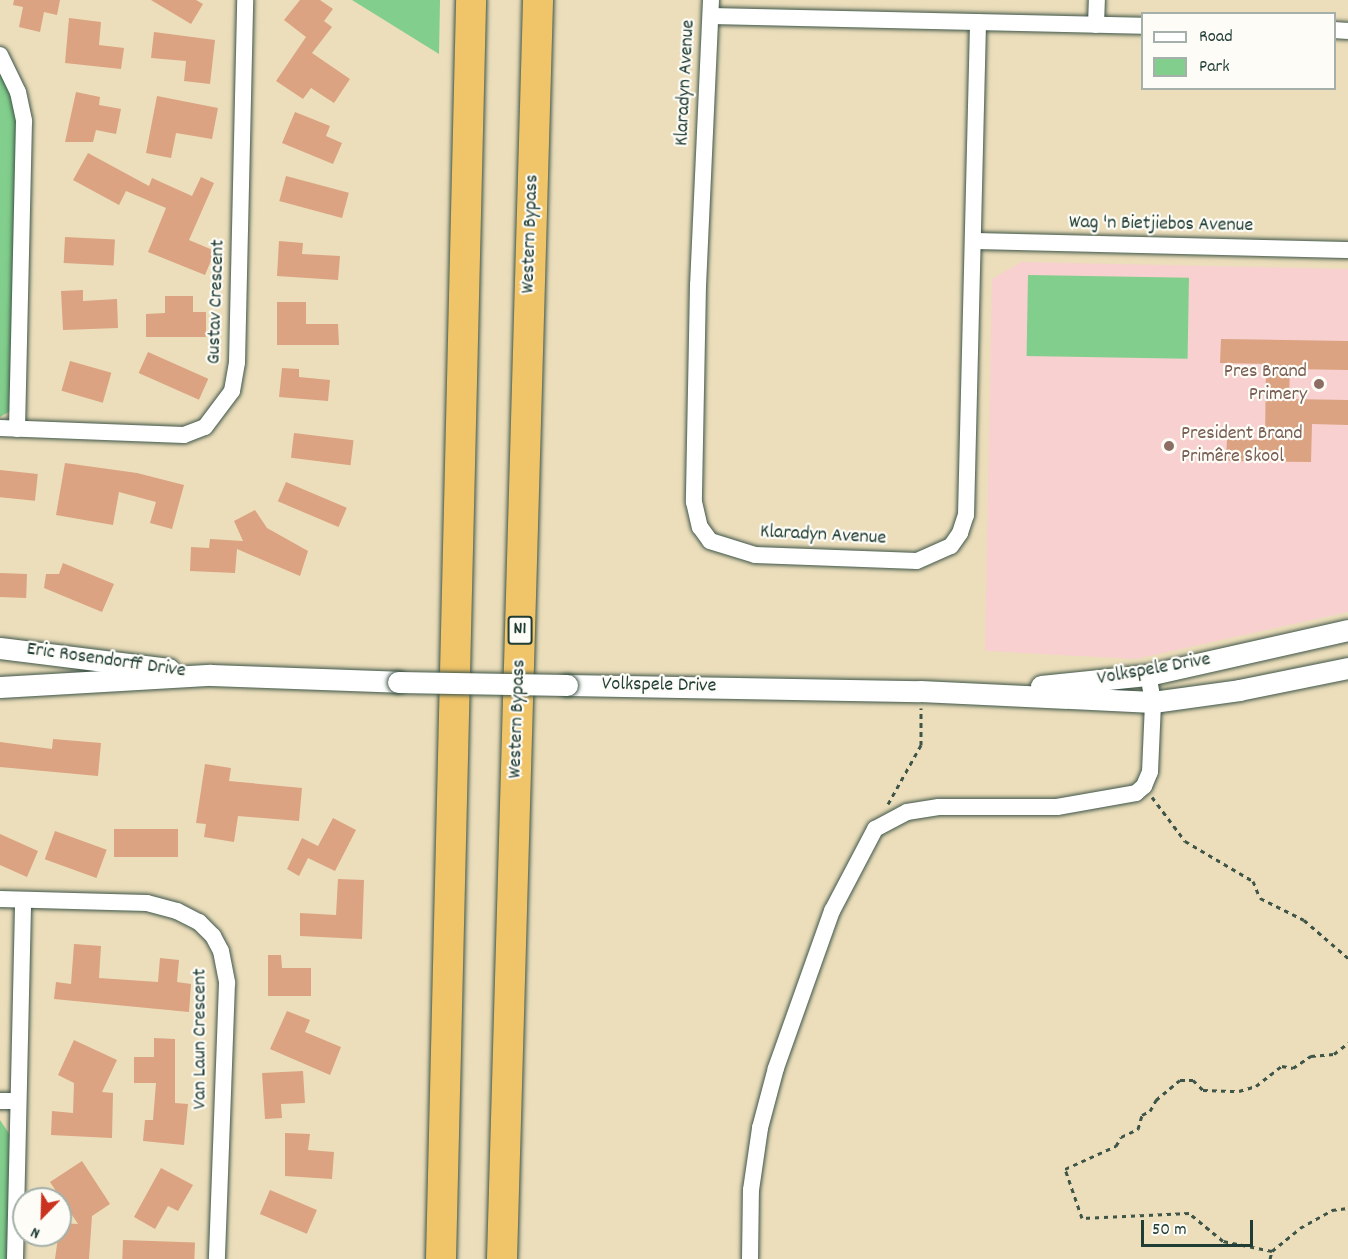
<!DOCTYPE html>
<html>
<head>
<meta charset="utf-8">
<style>
	body { margin:0 }
	#map { position:relative; width:1348px; height:1259px; overflow:hidden; background:#ecdebb; font-family:Dekko,sans-serif }
	div>[style] { position:absolute }
	.built>* { inset:0; background:#f7d0cf }
	.green>* { inset:0; background:#82ce8c; transform-origin:0 0 }
	.building>* { inset:0; background:#dba381; transform-origin:0 0 }
	.path>* { height:3px; margin-top:-1.5px; transform-origin:0; background:repeating-linear-gradient(90deg,#3e5548 0 4.5px,transparent 0 9px) }
	.roads { filter:drop-shadow(0 0 2px #3e5548) drop-shadow(0 0 2px #3e5548) }
	.minor>* { height:16px; margin:-8px; padding:0 8px; transform-origin:8px; border-radius:8px; background:#fff }
	.tertiary>* { height:21px; margin:-10.5px; padding:0 10.5px; transform-origin:10.5px; border-radius:10.5px; background:#fff }
	.motorway>* { height:30px; margin:-15px; padding:0 15px; transform-origin:15px; border-radius:15px; background:#f0c469 }
	.bridges { filter:drop-shadow(0 0 2px #3e5548) drop-shadow(0 0 2px #3e5548) }
	.tertiary-bridge>* { height:21px; margin:-10.5px; padding:0 10.5px; transform-origin:10.5px; border-radius:10.5px; background:#fff }
	.dots>* { width:16px; height:16px; translate:-50% -50%; box-sizing:border-box; border:3px solid #fdfcf7; border-radius:50% }
	span { translate:-50% -50%; white-space:nowrap; text-align:center; line-height:1.15; -webkit-text-stroke:4.5px #fdfcf7; paint-order:stroke }
	.shield-label span { padding:2px 4px; background:#fdfcf7; border:2px solid; border-radius:4px; -webkit-text-stroke-width:0 }
	.shield-label { font-size:18px; color:#1f3d34; font-weight:700 }
	.street-label { font-size:20px; color:#1f3d34 }
	.education-label { font-size:20px; color:#785e54 }
	.right { translate:-100% -50%; text-align:right }
	.left { translate:0 -50%; text-align:left }
	.legend { position:absolute; left:1141px; top:12px; width:195px; height:78px; box-sizing:border-box; background:#fdfcf7; border:2px solid #a4b0a9; margin:0; padding:8px 10px; list-style:none; font-size:18px; color:#1f3d34 }
	.legend li { display:flex; align-items:center; gap:12px; height:30px }
	.legend b { width:30px; border:2px solid #a4b0a9 }
	.north { position:absolute; left:12px; top:1187px; width:60px; height:60px; box-sizing:border-box; background:#fdfcf7; border:2px solid #a4b0a9; border-radius:50%; rotate:203deg; font-size:16px; font-weight:700; line-height:24px; text-align:center; color:#1f3d34 }
	.north::after { content:''; display:block; margin:auto; width:21px; height:27px; background:#c8321e; clip-path:polygon(50% 0,100% 100%,50% 72%,0 100%) }
	.scale { position:absolute; left:1141px; top:1220px; width:112px; height:27px; box-sizing:border-box; border:3px solid #1f3d34; border-top:0; padding-left:8px; font-size:18px; line-height:21px; white-space:nowrap; color:#1f3d34; -webkit-text-stroke:4px #fdfcf7; paint-order:stroke }
</style>
</head>
<body>
<div id="map">
	<div class="built">
		<div style="clip-path:polygon(1021px 262px,1348px 269px,1348px 612px,1136px 659px,985px 651px,992px 279px)"></div>
	</div>
	<div class="green">
		<div style="clip-path:polygon(352px 0,440px 0,439px 54px)"></div>
		<div style="clip-path:polygon(0 60px,21px 132px,10px 411px,0 417px)"></div>
		<div style="left:1028px;top:275px;width:161px;height:81px;rotate:1deg"></div>
		<div style="clip-path:polygon(0 1120px,12px 1138px,7px 1259px,0 1259px)"></div>
	</div>
	<div class="building">
		<div style="clip-path:polygon(14px 0,60px 0,57px 15px,44px 12px,40px 32px,19px 27px,23px 7px,13px 5px)"></div>
		<div style="clip-path:polygon(151px 0,196px 0,203px 4px,191px 24px)"></div>
		<div style="clip-path:polygon(300px 0,320px 0,333px 9px,324px 21px,332px 27px,312px 53px,350px 79px,334px 103px,311px 88px,303px 99px,276px 81px,306px 37px,284px 20px)"></div>
		<div style="clip-path:polygon(69px 18px,101px 22px,99px 45px,124px 48px,121px 69px,65px 63px)"></div>
		<div style="clip-path:polygon(154px 32px,215px 40px,210px 84px,184px 81px,186px 61px,151px 58px)"></div>
		<div style="clip-path:polygon(76px 92px,100px 97px,99px 105px,121px 109px,116px 134px,96px 130px,93px 142px,65px 142px)"></div>
		<div style="clip-path:polygon(157px 96px,218px 108px,212px 139px,176px 133px,171px 158px,146px 153px)"></div>
		<div style="clip-path:polygon(295px 112px,330px 126px,326px 136px,342px 143px,333px 164px,282px 143px)"></div>
		<div style="clip-path:polygon(88px 153px,149px 186px,152px 178px,192px 196px,201px 177px,214px 183px,189px 240px,215px 251px,205px 275px,148px 252px,166px 208px,126px 191px,119px 205px,73px 180px)"></div>
		<div style="left:286px;top:176px;width:65px;height:26px;rotate:15deg"></div>
		<div style="left:65px;top:237px;width:50px;height:26px;rotate:3deg"></div>
		<div style="clip-path:polygon(279px 241px,303px 243px,302px 254px,340px 256px,338px 280px,277px 276px)"></div>
		<div style="clip-path:polygon(83px 290px,83px 301px,117px 299px,118px 328px,63px 330px,61px 291px)"></div>
		<div style="clip-path:polygon(165px 296px,193px 296px,193px 312px,206px 312px,206px 337px,146px 337px,146px 314px,165px 313px)"></div>
		<div style="clip-path:polygon(277px 302px,306px 302px,306px 324px,338px 324px,339px 345px,277px 345px)"></div>
		<div style="clip-path:polygon(1221px 339px,1348px 341px,1348px 370px,1290px 369px,1289px 399px,1348px 400px,1348px 425px,1312px 424px,1311px 462px,1226px 461px,1227px 439px,1265px 440px,1266px 364px,1220px 363px)"></div>
		<div style="left:148px;top:352px;width:66px;height:23px;rotate:24deg"></div>
		<div style="left:70px;top:361px;width:43px;height:31px;rotate:16deg"></div>
		<div style="clip-path:polygon(282px 368px,299px 369px,299px 377px,330px 380px,328px 401px,279px 397px)"></div>
		<div style="left:294px;top:433px;width:60px;height:25px;rotate:7deg"></div>
		<div style="clip-path:polygon(65px 463px,137px 473px,184px 485px,172px 529px,150px 523px,156px 502px,119px 492px,113px 525px,56px 515px)"></div>
		<div style="left:0;top:470px;width:38px;height:27px;rotate:6deg"></div>
		<div style="left:286px;top:482px;width:66px;height:21px;rotate:23deg"></div>
		<div style="clip-path:polygon(255px 510px,267px 528px,308px 551px,300px 576px,237px 549px,235px 573px,190px 571px,191px 547px,209px 548px,210px 539px,243px 541px,234px 521px)"></div>
		<div style="clip-path:polygon(63px 563px,114px 584px,102px 612px,44px 588px,46px 574px,59px 574px)"></div>
		<div style="left:0;top:573px;width:27px;height:24px;rotate:2deg"></div>
		<div style="clip-path:polygon(53px 739px,101px 743px,98px 776px,0 767px,0 742px,52px 749px)"></div>
		<div style="clip-path:polygon(205px 764px,231px 768px,229px 781px,302px 788px,299px 821px,238px 816px,234px 842px,204px 837px,206px 824px,196px 823px)"></div>
		<div style="clip-path:polygon(333px 818px,356px 830px,335px 871px,308px 858px,299px 876px,287px 869px,302px 838px,318px 846px)"></div>
		<div style="left:114px;top:829px;width:64px;height:28px"></div>
		<div style="left:55px;top:831px;width:55px;height:30px;rotate:20deg"></div>
		<div style="clip-path:polygon(0 834px,38px 851px,27px 877px,0 865px)"></div>
		<div style="clip-path:polygon(338px 879px,364px 880px,362px 939px,300px 936px,300px 913px,336px 915px)"></div>
		<div style="clip-path:polygon(74px 944px,101px 946px,99px 978px,158px 982px,160px 958px,179px 960px,177px 982px,191px 984px,189px 1012px,54px 999px,56px 982px,71px 984px)"></div>
		<div style="clip-path:polygon(268px 955px,281px 955px,282px 968px,311px 968px,311px 996px,268px 996px)"></div>
		<div style="clip-path:polygon(287px 1011px,310px 1020px,305px 1032px,341px 1047px,330px 1075px,270px 1049px)"></div>
		<div style="clip-path:polygon(154px 1038px,175px 1039px,175px 1103px,188px 1104px,184px 1145px,143px 1141px,145px 1120px,153px 1120px,156px 1083px,134px 1083px,134px 1057px,154px 1057px)"></div>
		<div style="clip-path:polygon(74px 1040px,117px 1060px,102px 1092px,113px 1093px,112px 1138px,51px 1135px,52px 1111px,73px 1113px,74px 1083px,58px 1075px)"></div>
		<div style="clip-path:polygon(303px 1071px,305px 1103px,281px 1104px,282px 1118px,265px 1119px,262px 1073px)"></div>
		<div style="clip-path:polygon(285px 1133px,310px 1134px,308px 1150px,334px 1152px,332px 1179px,285px 1176px)"></div>
		<div style="clip-path:polygon(82px 1161px,110px 1204px,92px 1216px,89px 1259px,55px 1259px,60px 1223px,78px 1224px,50px 1182px)"></div>
		<div style="clip-path:polygon(161px 1168px,193px 1185px,178px 1211px,168px 1206px,155px 1229px,134px 1217px)"></div>
		<div style="left:270px;top:1190px;width:51px;height:26px;rotate:23deg"></div>
		<div style="left:123px;top:1240px;width:72px;height:19px;rotate:2deg"></div>
	</div>
	<div class="path">
		<div style="left:1152px;top:797px;width:55px;rotate:53.1deg"></div>
		<div style="left:1185px;top:841px;width:79px;rotate:30.5deg"></div>
		<div style="left:1253px;top:881px;width:18px;rotate:68deg"></div>
		<div style="left:1260px;top:898px;width:49px;rotate:26.6deg"></div>
		<div style="left:1304px;top:920px;width:58px;rotate:40.8deg"></div>
		<div style="left:888px;top:804px;width:68px;rotate:-60.8deg"></div>
		<div style="left:921px;top:745px;width:37px;rotate:-90deg"></div>
		<div style="left:1272px;top:1251px;width:50px;rotate:-168.5deg"></div>
		<div style="left:1223px;top:1241px;width:44px;rotate:-140.5deg"></div>
		<div style="left:1189px;top:1213px;width:107px;rotate:177.3deg"></div>
		<div style="left:1082px;top:1218px;width:52px;rotate:-109.1deg"></div>
		<div style="left:1065px;top:1169px;width:56px;rotate:-24.3deg"></div>
		<div style="left:1116px;top:1146px;width:10px;rotate:-61deg"></div>
		<div style="left:1121px;top:1137px;width:19px;rotate:-25deg"></div>
		<div style="left:1138px;top:1129px;width:15px;rotate:-74deg"></div>
		<div style="left:1142px;top:1115px;width:9px;rotate:-27deg"></div>
		<div style="left:1150px;top:1111px;width:13px;rotate:-61deg"></div>
		<div style="left:1156px;top:1100px;width:31px;rotate:-40deg"></div>
		<div style="left:1180px;top:1080px;width:13px"></div>
		<div style="left:1193px;top:1080px;width:14px;rotate:45deg"></div>
		<div style="left:1203px;top:1090px;width:36px;rotate:2deg"></div>
		<div style="left:1239px;top:1091px;width:18px;rotate:-16deg"></div>
		<div style="left:1256px;top:1086px;width:33px;rotate:-38deg"></div>
		<div style="left:1282px;top:1066px;width:11px;rotate:10deg"></div>
		<div style="left:1293px;top:1068px;width:22px;rotate:-34deg"></div>
		<div style="left:1311px;top:1056px;width:23px;rotate:-5deg"></div>
		<div style="left:1334px;top:1054px;width:18px;rotate:-38deg"></div>
		<div style="left:1270px;top:1259px;width:8px;rotate:-76deg"></div>
		<div style="left:1272px;top:1251px;width:36px;rotate:-39deg"></div>
		<div style="left:1300px;top:1228px;width:37px;rotate:-29deg"></div>
		<div style="left:1332px;top:1210px;width:16px;rotate:-7deg"></div>
	</div>
	<div class="roads">
		<div class="minor">
			<div style="left:711px;top:0;width:285px;rotate:92.6deg"></div>
			<div style="left:698px;top:285px;width:217px;rotate:91.1deg"></div>
			<div style="left:694px;top:502px;width:26px;rotate:77deg"></div>
			<div style="left:700px;top:527px;width:17px;rotate:54deg"></div>
			<div style="left:710px;top:541px;width:47px;rotate:17.3deg"></div>
			<div style="left:755px;top:555px;width:162px;rotate:2.1deg"></div>
			<div style="left:917px;top:561px;width:37px;rotate:-24deg"></div>
			<div style="left:951px;top:546px;width:16px;rotate:-55deg"></div>
			<div style="left:960px;top:533px;width:19px;rotate:-72deg"></div>
			<div style="left:966px;top:515px;width:493px;rotate:-88.6deg"></div>
			<div style="left:711px;top:16px;width:431px;rotate:1.3deg"></div>
			<div style="left:1096px;top:25px;width:25px;rotate:-88deg"></div>
			<div style="left:1334px;top:30px;width:14px;rotate:4deg"></div>
			<div style="left:0;top:55px;width:41px;rotate:64.1deg"></div>
			<div style="left:18px;top:92px;width:30px;rotate:78deg"></div>
			<div style="left:24px;top:121px;width:308px;rotate:91.3deg"></div>
			<div style="left:974px;top:241px;width:374px;rotate:1.4deg"></div>
			<div style="left:0;top:428px;width:184px;rotate:2.2deg"></div>
			<div style="left:184px;top:435px;width:22px;rotate:-21deg"></div>
			<div style="left:205px;top:427px;width:45px;rotate:-53.1deg"></div>
			<div style="left:232px;top:391px;width:29px;rotate:-80deg"></div>
			<div style="left:237px;top:362px;width:362px;rotate:-88.7deg"></div>
			<div style="left:0;top:899px;width:147px;rotate:1.6deg"></div>
			<div style="left:147px;top:903px;width:31px;rotate:15deg"></div>
			<div style="left:177px;top:911px;width:25px;rotate:27deg"></div>
			<div style="left:199px;top:922px;width:20px;rotate:45deg"></div>
			<div style="left:213px;top:936px;width:17px;rotate:62deg"></div>
			<div style="left:221px;top:951px;width:33px;rotate:79deg"></div>
			<div style="left:227px;top:983px;width:276px;rotate:92.1deg"></div>
			<div style="left:0;top:1101px;width:18px"></div>
			<div style="left:15px;top:1259px;width:359px;rotate:-88.7deg"></div>
			<div style="left:750px;top:1259px;width:69px;rotate:-89.2deg"></div>
			<div style="left:751px;top:1190px;width:63px;rotate:-81.7deg"></div>
			<div style="left:760px;top:1128px;width:62px;rotate:-75.1deg"></div>
			<div style="left:776px;top:1068px;width:167px;rotate:-70.4deg"></div>
			<div style="left:832px;top:911px;width:93px;rotate:-62.3deg"></div>
			<div style="left:875px;top:829px;width:36px;rotate:-28deg"></div>
			<div style="left:907px;top:812px;width:32px;rotate:-9deg"></div>
			<div style="left:939px;top:807px;width:118px"></div>
			<div style="left:1057px;top:807px;width:80px;rotate:-10deg"></div>
			<div style="left:1136px;top:793px;width:11px;rotate:-41deg"></div>
			<div style="left:1144px;top:786px;width:15px;rotate:-67deg"></div>
			<div style="left:1150px;top:772px;width:70px;rotate:-87.5deg"></div>
			<div style="left:1153px;top:702px;width:27px;rotate:-100deg"></div>
		</div>
		<div class="tertiary">
			<div style="left:0;top:648px;width:170px;rotate:7.1deg"></div>
			<div style="left:567px;top:685px;width:353px;rotate:1deg"></div>
			<div style="left:920px;top:691px;width:233px;rotate:2.7deg"></div>
			<div style="left:1153px;top:702px;width:87px;rotate:-7.9deg"></div>
			<div style="left:1239px;top:690px;width:111px;rotate:-11.4deg"></div>
			<div style="left:1041px;top:686px;width:108px;rotate:-5.9deg"></div>
			<div style="left:1148px;top:675px;width:205px;rotate:-12.7deg"></div>
			<div style="left:0;top:687px;width:211px;rotate:-3.3deg"></div>
			<div style="left:211px;top:675px;width:187px;rotate:2.1deg"></div>
		</div>
		<div class="motorway">
			<div style="left:441px;top:1259px;width:1259px;rotate:-88.63deg"></div>
			<div style="left:502px;top:1259px;width:1260px;rotate:-88.36deg"></div>
		</div>
	</div>
	<div class="bridges">
		<div class="tertiary-bridge">
			<div style="left:398px;top:682px;width:169px;rotate:1deg"></div>
		</div>
	</div>
	<div class="dots">
		<div style="left:1319px;top:384px;background:#8d6e63"></div>
		<div style="left:1169px;top:446px;background:#8d6e63"></div>
	</div>
	<div class="shield-label">
		<span style="left:520px;top:630px">N1</span>
	</div>
	<div class="street-label">
		<span style="left:686px;top:83px;rotate:-87deg">Klaradyn Avenue</span>
		<span style="left:1161px;top:225px;rotate:1deg">Wag 'n Bietjiebos Avenue</span>
		<span style="left:531px;top:234px;rotate:-88deg">Western Bypass</span>
		<span style="left:217px;top:302px;rotate:-88deg">Gustav Crescent</span>
		<span style="left:823px;top:536px;rotate:3deg">Klaradyn Avenue</span>
		<span style="left:106px;top:661px;rotate:8deg">Eric Rosendorff Drive</span>
		<span style="left:1154px;top:670px;rotate:-10deg">Volkspele Drive</span>
		<span style="left:659px;top:686px;rotate:1deg">Volkspele Drive</span>
		<span style="left:518px;top:719px;rotate:-88deg">Western Bypass</span>
		<span style="left:201px;top:1039px;rotate:-90deg">Van Laun Crescent</span>
	</div>
	<div class="education-label">
		<span class="right" style="left:1307px;top:384px">Pres Brand<br>Primery</span>
		<span class="left" style="left:1181px;top:446px">President Brand<br>Primêre Skool</span>
	</div>
	<ul class="legend">
	<li><b style="height:8px;background:#fff"></b>Road</li>
	<li><b style="height:16px;background:#82ce8c"></b>Park</li>
	</ul>
	<div class="north">N</div>
	<div class="scale">50 m</div>
</div>
</body>
</html>
